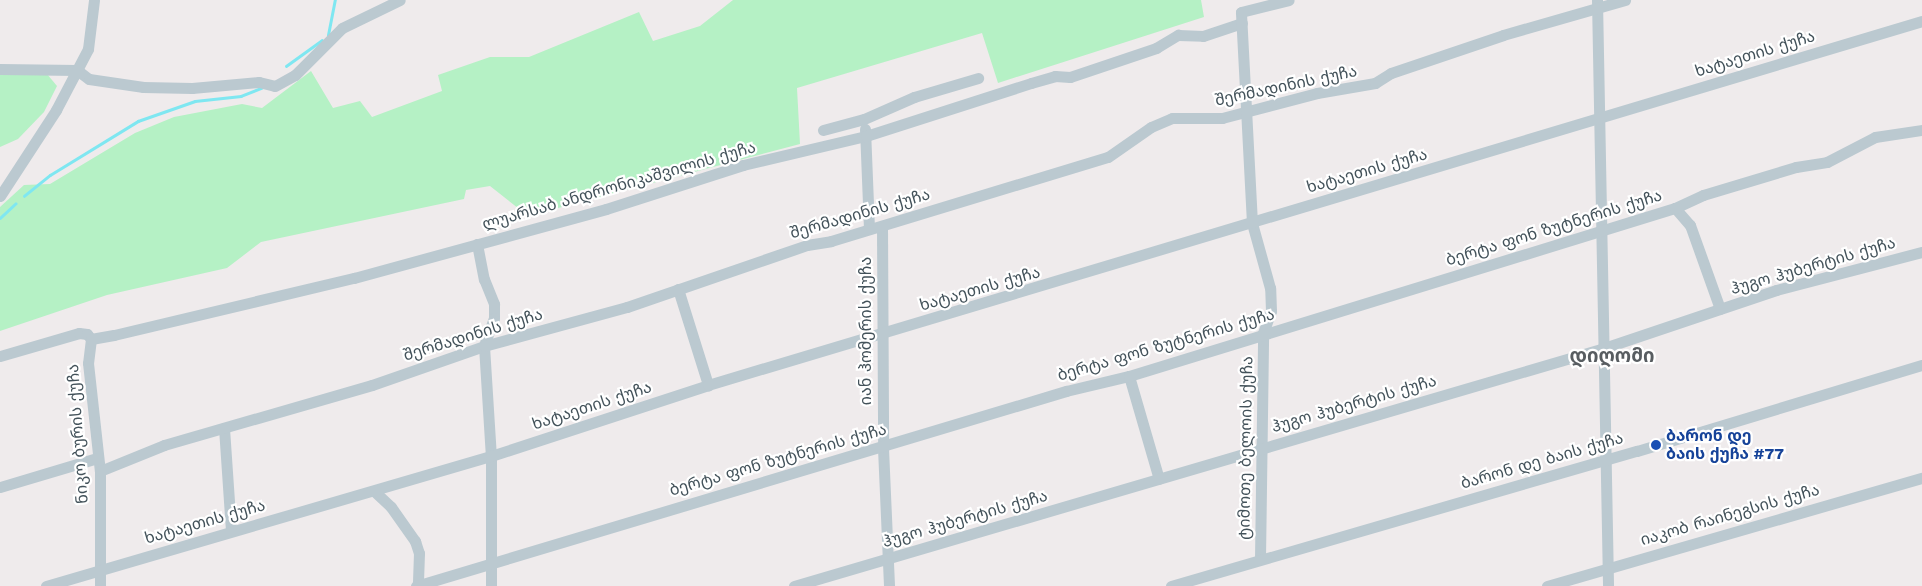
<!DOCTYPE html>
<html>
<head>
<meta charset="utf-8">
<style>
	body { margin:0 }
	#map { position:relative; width:1922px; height:586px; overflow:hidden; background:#efebec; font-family:"Work Sans","Noto Sans Georgian",sans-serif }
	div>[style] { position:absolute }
	.green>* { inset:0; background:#b5f1c5 }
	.stream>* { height:2.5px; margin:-1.25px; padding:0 1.25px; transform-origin:1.25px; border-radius:1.25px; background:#7fe7f1 }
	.minor>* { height:11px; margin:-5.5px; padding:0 5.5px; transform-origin:5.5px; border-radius:5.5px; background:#bbc9d0 }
	.dots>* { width:14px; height:14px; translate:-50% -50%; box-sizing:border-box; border:2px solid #fff; border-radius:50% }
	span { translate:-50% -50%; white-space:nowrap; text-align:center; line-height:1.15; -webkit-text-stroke:4.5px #fff; paint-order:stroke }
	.street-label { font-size:16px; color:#43525a }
	.transit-label { font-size:16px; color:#164399; font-weight:700 }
	.left { translate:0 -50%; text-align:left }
	.quarter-label { font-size:19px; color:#585d61; font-weight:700 }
</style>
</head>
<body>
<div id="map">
	<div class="green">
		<div style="clip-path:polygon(733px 0,1201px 0,1204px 17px,998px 83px,982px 33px,797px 88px,800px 144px,528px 216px,490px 186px,466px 190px,464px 199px,261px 242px,227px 268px,107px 295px,0 331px,0 207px,24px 185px,50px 184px,135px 133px,174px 117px,242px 104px,262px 108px,311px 71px,333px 108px,360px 101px,372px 117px,442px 91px,438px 75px,490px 57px,529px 57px,639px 12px,653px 41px,700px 26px)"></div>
		<div style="clip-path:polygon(47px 74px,57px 86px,44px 112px,18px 139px,0 147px,0 75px)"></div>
	</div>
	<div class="stream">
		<div style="left:328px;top:35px;width:36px;rotate:-79deg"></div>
		<div style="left:286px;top:66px;width:44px;rotate:-35.8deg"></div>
		<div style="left:24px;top:196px;width:33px;rotate:-39deg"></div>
		<div style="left:50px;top:175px;width:103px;rotate:-31.5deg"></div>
		<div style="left:138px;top:121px;width:60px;rotate:-19.3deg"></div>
		<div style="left:195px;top:101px;width:46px;rotate:-6.2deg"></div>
		<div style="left:241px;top:96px;width:22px;rotate:-22deg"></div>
		<div style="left:0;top:218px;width:21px;rotate:-43deg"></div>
	</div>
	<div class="minor">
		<div style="left:1597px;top:0;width:586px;rotate:88.92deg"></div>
		<div style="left:0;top:69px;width:77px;rotate:0.7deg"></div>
		<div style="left:77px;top:70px;width:15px;rotate:37deg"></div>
		<div style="left:89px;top:79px;width:55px;rotate:8.4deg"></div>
		<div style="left:143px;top:87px;width:49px;rotate:1.2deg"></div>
		<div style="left:192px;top:88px;width:67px;rotate:-5.1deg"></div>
		<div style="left:259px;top:82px;width:16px;rotate:14deg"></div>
		<div style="left:275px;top:86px;width:23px;rotate:-29deg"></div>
		<div style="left:295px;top:75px;width:66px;rotate:-45deg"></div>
		<div style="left:342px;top:28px;width:64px;rotate:-25.8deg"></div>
		<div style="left:865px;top:129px;width:100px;rotate:87.7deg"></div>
		<div style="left:823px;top:130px;width:42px;rotate:-15deg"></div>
		<div style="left:864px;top:119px;width:55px;rotate:-23.7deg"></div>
		<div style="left:914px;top:97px;width:67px;rotate:-16.5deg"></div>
		<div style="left:0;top:196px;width:103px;rotate:-56.9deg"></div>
		<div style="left:56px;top:110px;width:69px;rotate:-62.3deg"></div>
		<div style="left:88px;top:49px;width:49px;rotate:-83deg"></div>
		<div style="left:1675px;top:208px;width:23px;rotate:49deg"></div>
		<div style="left:1690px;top:225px;width:89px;rotate:70.3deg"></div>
		<div style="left:882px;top:226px;width:222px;rotate:89.7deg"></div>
		<div style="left:883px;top:448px;width:138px;rotate:87.5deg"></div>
		<div style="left:477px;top:244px;width:36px;rotate:79deg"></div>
		<div style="left:484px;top:279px;width:27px;rotate:68deg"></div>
		<div style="left:494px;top:304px;width:14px;rotate:90deg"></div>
		<div style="left:494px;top:318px;width:30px;rotate:110deg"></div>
		<div style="left:484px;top:346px;width:110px;rotate:86.4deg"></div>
		<div style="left:491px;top:456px;width:130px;rotate:90deg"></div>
		<div style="left:678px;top:289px;width:101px;rotate:72.6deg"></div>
		<div style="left:91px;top:339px;width:24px;rotate:97deg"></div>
		<div style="left:88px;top:363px;width:109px;rotate:83.7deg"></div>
		<div style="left:100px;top:471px;width:115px;rotate:90deg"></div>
		<div style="left:0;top:356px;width:82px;rotate:-16.2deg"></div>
		<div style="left:79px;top:333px;width:8px;rotate:7deg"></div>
		<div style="left:87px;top:334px;width:6px;rotate:51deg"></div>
		<div style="left:91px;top:339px;width:23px;rotate:-10deg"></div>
		<div style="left:114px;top:335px;width:247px;rotate:-13.4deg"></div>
		<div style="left:354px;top:278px;width:261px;rotate:-15.3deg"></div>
		<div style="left:606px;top:209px;width:144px;rotate:-17.8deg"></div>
		<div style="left:743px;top:165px;width:126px;rotate:-13.3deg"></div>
		<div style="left:866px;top:136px;width:173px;rotate:-17.8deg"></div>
		<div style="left:1031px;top:83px;width:25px;rotate:-16deg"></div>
		<div style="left:1055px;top:76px;width:15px;rotate:4deg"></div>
		<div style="left:1070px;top:77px;width:91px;rotate:-18.6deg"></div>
		<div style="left:1156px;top:48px;width:26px;rotate:-31deg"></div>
		<div style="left:1178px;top:35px;width:25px;rotate:2deg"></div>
		<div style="left:1203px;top:36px;width:41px;rotate:-18.4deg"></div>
		<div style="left:1129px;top:376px;width:107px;rotate:73.8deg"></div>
		<div style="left:224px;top:428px;width:103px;rotate:86.1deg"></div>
		<div style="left:100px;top:471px;width:69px;rotate:-22.1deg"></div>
		<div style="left:164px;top:445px;width:216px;rotate:-16.1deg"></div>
		<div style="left:372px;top:385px;width:119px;rotate:-19.2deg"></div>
		<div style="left:484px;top:346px;width:148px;rotate:-15.3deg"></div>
		<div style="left:627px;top:307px;width:190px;rotate:-19deg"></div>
		<div style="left:807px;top:245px;width:24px;rotate:-9deg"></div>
		<div style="left:831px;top:241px;width:289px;rotate:-16.9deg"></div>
		<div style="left:1108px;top:157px;width:52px;rotate:-34.9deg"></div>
		<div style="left:1151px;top:127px;width:23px;rotate:-23deg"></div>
		<div style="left:1172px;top:118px;width:50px"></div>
		<div style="left:1222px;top:118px;width:98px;rotate:-14.7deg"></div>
		<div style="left:1317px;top:93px;width:59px;rotate:-9.8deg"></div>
		<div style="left:1375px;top:83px;width:19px;rotate:-32deg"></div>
		<div style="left:1391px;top:73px;width:118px;rotate:-18.7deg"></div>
		<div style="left:1503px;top:35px;width:127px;rotate:-16deg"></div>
		<div style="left:0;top:487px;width:101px;rotate:-16.6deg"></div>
		<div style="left:374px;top:491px;width:23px;rotate:43deg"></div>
		<div style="left:391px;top:507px;width:42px;rotate:54.8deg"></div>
		<div style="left:415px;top:541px;width:13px;rotate:72deg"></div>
		<div style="left:419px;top:553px;width:32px;rotate:92deg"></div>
		<div style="left:1260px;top:559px;width:226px;rotate:-89.2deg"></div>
		<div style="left:1263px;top:333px;width:23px;rotate:-70deg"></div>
		<div style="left:1271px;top:311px;width:23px;rotate:-92deg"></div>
		<div style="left:1270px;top:288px;width:67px;rotate:-105.5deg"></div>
		<div style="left:1252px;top:223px;width:211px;rotate:-93deg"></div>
		<div style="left:1241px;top:12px;width:49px;rotate:-14deg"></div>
		<div style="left:46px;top:586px;width:464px;rotate:-16.3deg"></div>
		<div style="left:491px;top:456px;width:228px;rotate:-18.1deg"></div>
		<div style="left:708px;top:385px;width:1267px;rotate:-16.69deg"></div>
		<div style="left:416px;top:586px;width:679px;rotate:-16.7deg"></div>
		<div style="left:1066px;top:391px;width:65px;rotate:-13.4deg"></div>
		<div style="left:1129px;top:376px;width:571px;rotate:-17.1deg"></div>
		<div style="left:1675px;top:208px;width:31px;rotate:-25deg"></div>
		<div style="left:1703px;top:195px;width:97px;rotate:-16.8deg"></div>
		<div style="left:1796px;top:167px;width:31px;rotate:-9deg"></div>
		<div style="left:1827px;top:162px;width:54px;rotate:-27.5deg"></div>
		<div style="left:1875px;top:137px;width:48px;rotate:-8.5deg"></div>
		<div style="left:794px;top:586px;width:841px;rotate:-16.37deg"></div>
		<div style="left:1601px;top:349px;width:185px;rotate:-18.6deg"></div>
		<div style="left:1776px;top:290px;width:151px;rotate:-14.6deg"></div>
		<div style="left:1171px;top:586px;width:485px;rotate:-16.2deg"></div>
		<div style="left:1637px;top:451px;width:298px;rotate:-16.8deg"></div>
		<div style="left:1547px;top:586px;width:390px;rotate:-16.1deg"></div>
	</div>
	<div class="dots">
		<div style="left:1656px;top:445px;background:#1a4fb4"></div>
	</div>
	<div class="street-label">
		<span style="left:1755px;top:54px;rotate:-17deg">ხატაეთის ქუჩა</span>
		<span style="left:1286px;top:86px;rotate:-12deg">შერმადინის ქუჩა</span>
		<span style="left:1367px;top:171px;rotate:-16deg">ხატაეთის ქუჩა</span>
		<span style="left:619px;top:186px;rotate:-16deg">ლუარსაბ ანდრონიკაშვილის ქუჩა</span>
		<span style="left:860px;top:214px;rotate:-16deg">შერმადინის ქუჩა</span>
		<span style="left:1554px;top:228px;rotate:-17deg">ბერტა ფონ ზუტნერის ქუჩა</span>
		<span style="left:1813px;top:266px;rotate:-16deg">ჰუგო ჰუბერტის ქუჩა</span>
		<span style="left:980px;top:289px;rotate:-16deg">ხატაეთის ქუჩა</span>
		<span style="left:866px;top:331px;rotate:-90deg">იან ჰომერის ქუჩა</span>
		<span style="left:473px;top:335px;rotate:-17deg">შერმადინის ქუჩა</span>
		<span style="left:1166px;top:345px;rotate:-16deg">ბერტა ფონ ზუტნერის ქუჩა</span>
		<span style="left:1354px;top:404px;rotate:-16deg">ჰუგო ჰუბერტის ქუჩა</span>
		<span style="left:592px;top:406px;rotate:-18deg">ხატაეთის ქუჩა</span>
		<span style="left:78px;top:434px;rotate:-94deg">ნიკო ბურის ქუჩა</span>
		<span style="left:1246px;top:448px;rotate:-89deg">ტიმოთე ბელოის ქუჩა</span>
		<span style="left:778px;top:460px;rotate:-16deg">ბერტა ფონ ზუტნერის ქუჩა</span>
		<span style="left:1542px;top:461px;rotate:-16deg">ბარონ დე ბაის ქუჩა</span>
		<span style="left:1730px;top:515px;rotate:-16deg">იაკობ რაინეგსის ქუჩა</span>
		<span style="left:965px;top:519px;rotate:-16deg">ჰუგო ჰუბერტის ქუჩა</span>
		<span style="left:205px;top:522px;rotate:-16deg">ხატაეთის ქუჩა</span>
	</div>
	<div class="transit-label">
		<span class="left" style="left:1666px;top:445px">ბარონ დე<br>ბაის ქუჩა #77</span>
	</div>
	<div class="quarter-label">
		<span style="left:1612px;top:356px">დიღომი</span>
	</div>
</div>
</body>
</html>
